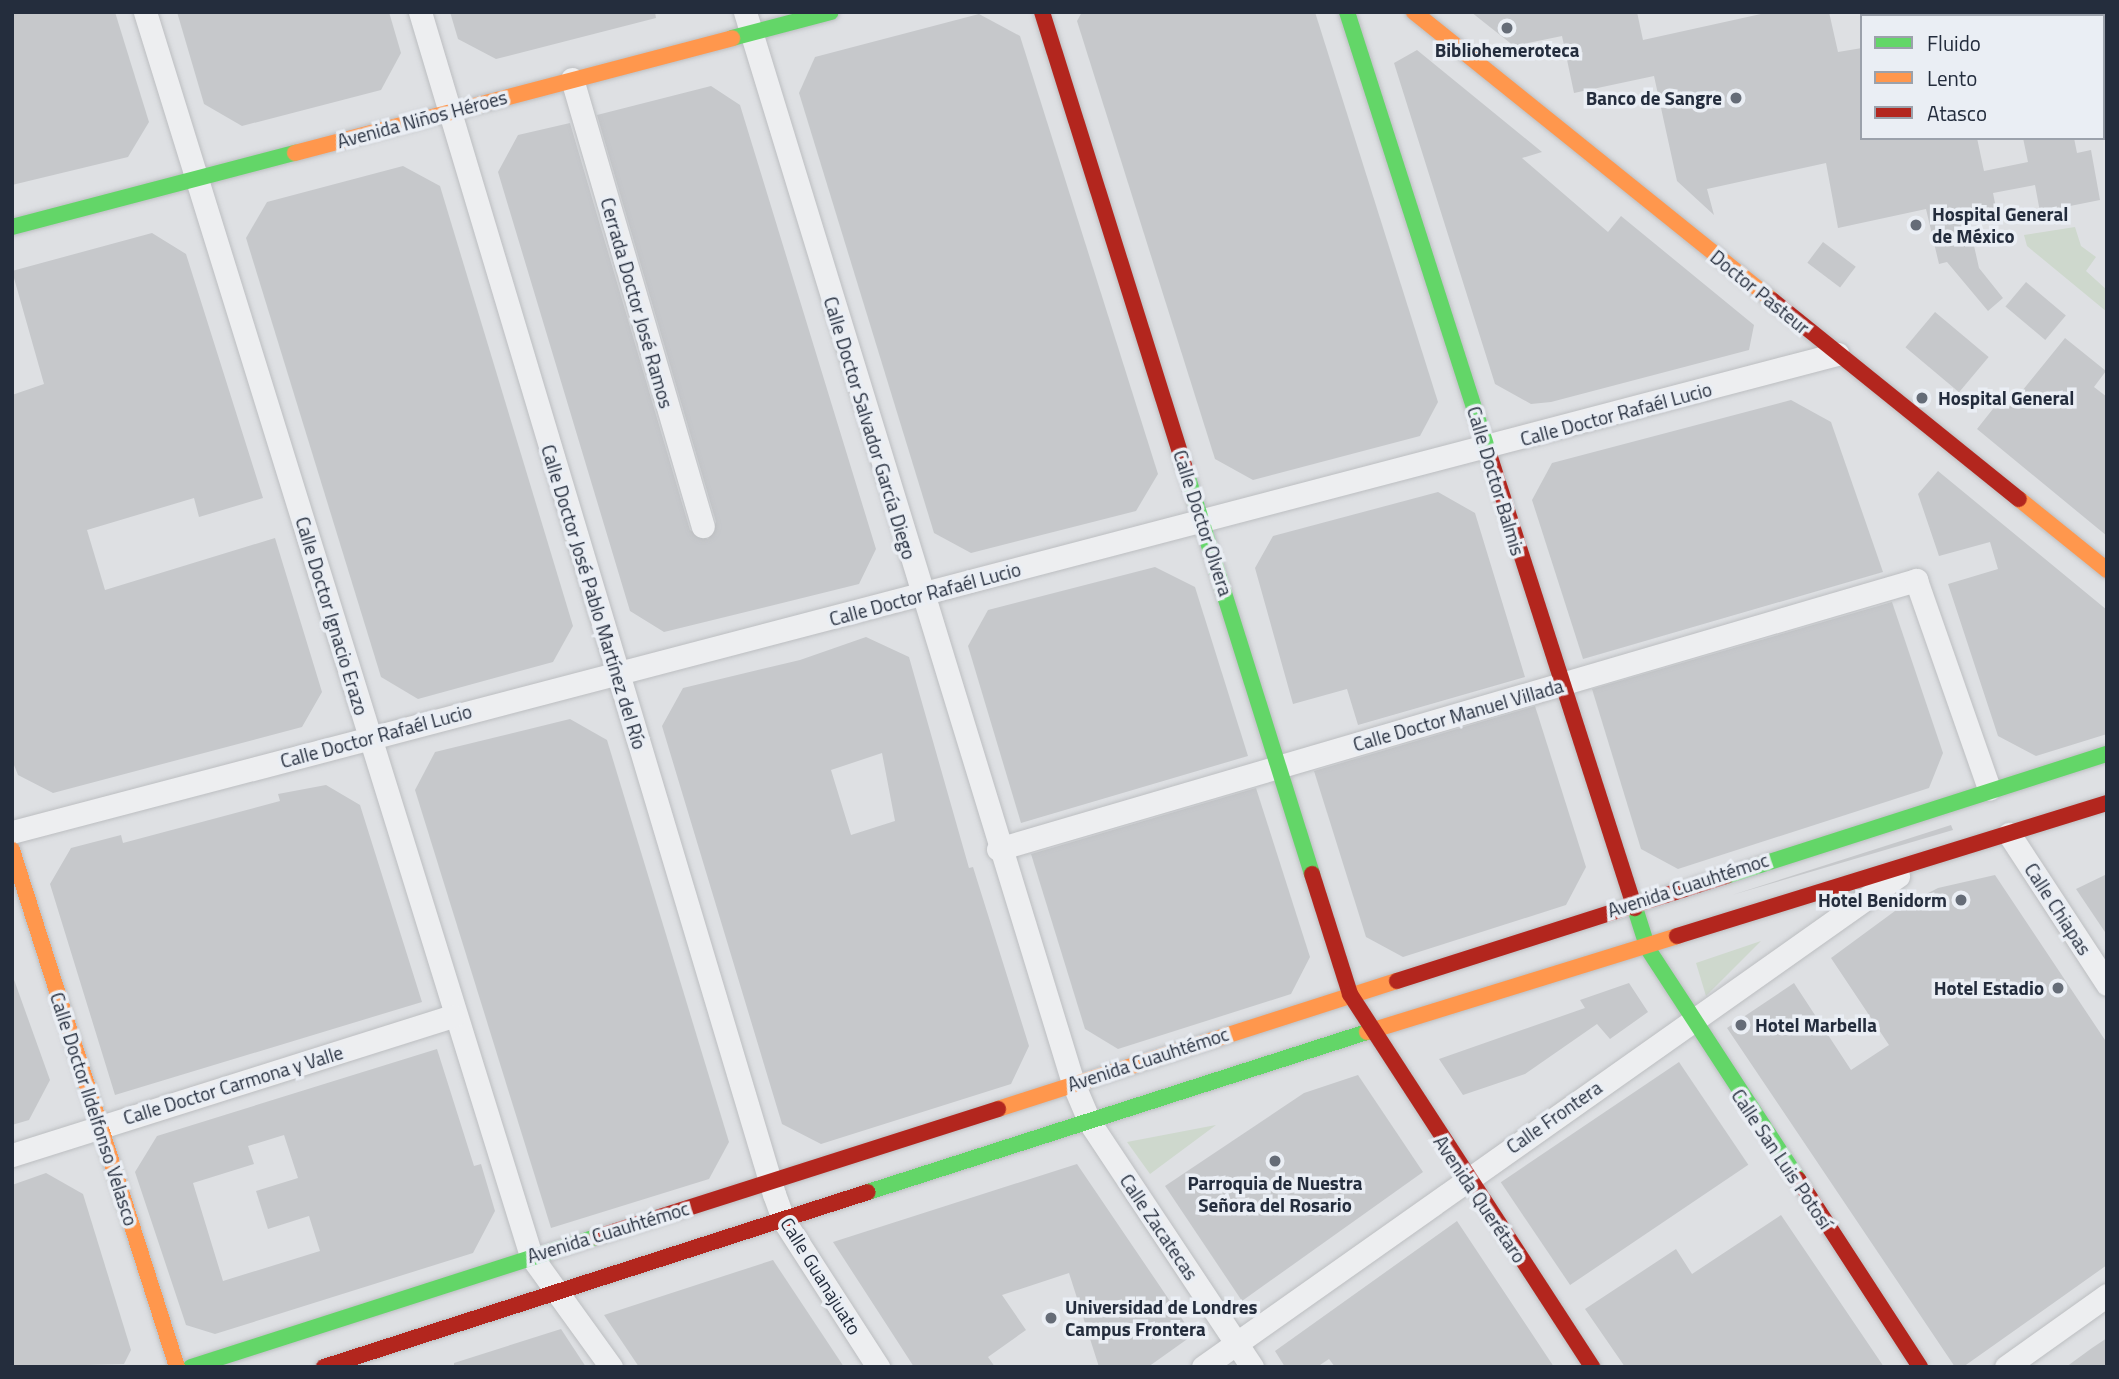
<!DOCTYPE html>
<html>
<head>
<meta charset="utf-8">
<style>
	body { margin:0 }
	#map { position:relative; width:2119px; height:1379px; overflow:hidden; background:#dee0e3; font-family:"Titillium Web",sans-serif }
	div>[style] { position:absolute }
	.green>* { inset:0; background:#ced8cd }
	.building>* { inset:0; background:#c6c8cb; transform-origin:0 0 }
	.roads { filter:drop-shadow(0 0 2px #bcbec1) drop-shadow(0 0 2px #bcbec1) }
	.street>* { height:23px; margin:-11.5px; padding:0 11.5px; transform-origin:11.5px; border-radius:11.5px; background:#edeef0 }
	.fast>* { height:16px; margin:-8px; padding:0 8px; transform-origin:8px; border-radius:8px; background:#63d668 }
	.slow>* { height:16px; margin:-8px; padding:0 8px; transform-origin:8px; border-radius:8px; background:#ff974d }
	.jam>* { height:16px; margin:-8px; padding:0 8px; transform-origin:8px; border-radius:8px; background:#b3261e }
	.dots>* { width:19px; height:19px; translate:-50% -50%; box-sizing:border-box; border:4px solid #eaeef4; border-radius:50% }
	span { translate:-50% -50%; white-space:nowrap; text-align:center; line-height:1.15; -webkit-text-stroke:7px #eaeef4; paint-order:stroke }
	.poi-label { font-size:19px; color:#242d3d; font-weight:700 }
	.right { translate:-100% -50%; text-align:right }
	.left { translate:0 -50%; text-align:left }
	.street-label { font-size:19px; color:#242d3d }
	.frame { position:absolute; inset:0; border:14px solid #242d3d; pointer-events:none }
	.legend { position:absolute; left:1860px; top:14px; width:245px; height:126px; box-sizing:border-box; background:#eaeef4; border:2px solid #9ba1ab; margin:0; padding:9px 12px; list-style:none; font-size:21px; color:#242d3d }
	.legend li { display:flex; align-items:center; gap:14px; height:35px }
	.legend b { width:35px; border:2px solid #9ba1ab }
</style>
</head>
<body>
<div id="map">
	<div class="green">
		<div style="clip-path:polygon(2075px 227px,2081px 246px,2096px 257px,2086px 271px,2107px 290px,2107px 312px,2027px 246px,2024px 235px)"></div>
		<div style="clip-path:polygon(1761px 941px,1706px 996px,1696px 963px)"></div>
		<div style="clip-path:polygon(1216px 1125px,1150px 1174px,1127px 1142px)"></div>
	</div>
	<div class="building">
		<div style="clip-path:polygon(12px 12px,115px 12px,149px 122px,128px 157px,12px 185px)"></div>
		<div style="clip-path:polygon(177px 12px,389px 12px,401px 53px,381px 90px,242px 126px,204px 104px)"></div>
		<div style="clip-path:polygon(450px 12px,655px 12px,656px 18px,496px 59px,458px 39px)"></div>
		<div style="clip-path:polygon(1082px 12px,1315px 12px,1438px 402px,1420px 436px,1253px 480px,1215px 459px,1077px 21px)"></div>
		<div style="clip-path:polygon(1471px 12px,1637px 12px,1643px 40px,1770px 12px,1829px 12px,1838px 52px,1862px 48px,1862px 138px,1977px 138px,1984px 171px,2028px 162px,2023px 138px,2074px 138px,2077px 153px,2091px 150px,2100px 200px,2040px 212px,2035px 185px,1993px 193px,1997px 213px,1968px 219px,1979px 268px,2003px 298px,1988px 311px,1947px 262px,1939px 264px,1926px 209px,1838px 228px,1826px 163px,1707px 189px,1714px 215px,1677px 181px,1654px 76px,1574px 93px,1562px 36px,1528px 43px,1524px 54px)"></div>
		<div style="clip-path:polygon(979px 14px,1020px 36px,1158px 474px,1136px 511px,971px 553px,934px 533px,799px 93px,815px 57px)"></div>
		<div style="clip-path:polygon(1417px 50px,1542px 152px,1522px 158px,1608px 232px,1621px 216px,1754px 325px,1749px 350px,1551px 402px,1531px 404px,1495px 384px,1394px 63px)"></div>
		<div style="clip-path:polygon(711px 86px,740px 105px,876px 549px,859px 584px,664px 632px,630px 611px,498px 172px,518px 135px,570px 123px,690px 530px,708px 539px,716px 522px,597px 115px)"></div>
		<div style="clip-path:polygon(403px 166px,440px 186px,573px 626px,553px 662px,418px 699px,381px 677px,246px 238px,267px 202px)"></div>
		<div style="clip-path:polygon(152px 233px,186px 254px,263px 498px,199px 517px,194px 498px,87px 530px,105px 590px,275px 538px,322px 692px,302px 727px,53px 793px,18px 775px,12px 760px,12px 395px,44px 384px,12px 271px)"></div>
		<div style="left:1823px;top:242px;width:41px;height:26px;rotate:37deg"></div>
		<div style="left:2026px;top:282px;width:52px;height:32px;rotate:40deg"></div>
		<div style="left:1935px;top:312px;width:70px;height:46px;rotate:40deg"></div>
		<div style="clip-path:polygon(2065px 338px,2106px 371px,2094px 387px,2107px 397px,2107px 536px,1977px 429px,2000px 400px,2009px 407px)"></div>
		<div style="clip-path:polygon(1791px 400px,1831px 422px,1883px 572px,1583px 659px,1532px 500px,1552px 463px)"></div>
		<div style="clip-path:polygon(1938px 471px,2107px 610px,2107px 734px,2036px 756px,1998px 736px,1948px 584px,1998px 569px,1990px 542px,1939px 556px,1918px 494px)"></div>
		<div style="clip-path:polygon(1438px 492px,1475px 513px,1525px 677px,1358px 725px,1347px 689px,1293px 704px,1255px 568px,1273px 536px)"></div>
		<div style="clip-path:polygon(1155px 567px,1195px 587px,1248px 756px,1021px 823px,968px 646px,988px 610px)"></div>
		<div style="clip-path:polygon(1892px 602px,1943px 753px,1929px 788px,1678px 869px,1641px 849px,1592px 689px)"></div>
		<div style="clip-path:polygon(evenodd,866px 637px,909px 657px,969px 868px,973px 867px,1029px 1046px,1011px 1084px,821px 1144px,782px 1124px,662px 726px,683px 688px,800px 660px,866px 637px,882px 753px,895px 821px,851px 835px,831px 770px,882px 753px)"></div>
		<div style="clip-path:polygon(1535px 706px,1586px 867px,1566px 905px,1403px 957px,1366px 937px,1314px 771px)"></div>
		<div style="clip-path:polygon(570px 719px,607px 740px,729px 1142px,709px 1179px,551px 1228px,415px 790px,435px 752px)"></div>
		<div style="clip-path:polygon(326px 785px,360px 805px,422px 1002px,115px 1095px,50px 884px,71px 848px,121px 835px,123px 843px,280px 801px,278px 794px)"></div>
		<div style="clip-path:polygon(1256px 788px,1310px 957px,1291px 994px,1118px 1049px,1085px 1029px,1031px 854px)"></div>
		<div style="clip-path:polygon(1951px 825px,1953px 830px,1732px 895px)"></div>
		<div style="clip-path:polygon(2107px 874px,2107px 935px,2076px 889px)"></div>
		<div style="clip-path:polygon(1995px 875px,2107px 1043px,2107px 1265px,1963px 1367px,1955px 1367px,1727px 1028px,1794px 983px,1851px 1070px,1889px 1045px,1831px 958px,1899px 908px,1938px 888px)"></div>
		<div style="clip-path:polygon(12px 974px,50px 1080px,29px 1120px,12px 1125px)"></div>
		<div style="clip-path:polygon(1629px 983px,1648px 1012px,1610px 1039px,1597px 1024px,1525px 1074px,1463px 1095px,1439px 1059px,1585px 1008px,1580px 1000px)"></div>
		<div style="clip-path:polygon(evenodd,437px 1049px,474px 1166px,481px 1164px,495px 1211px,473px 1253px,215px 1334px,186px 1325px,135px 1172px,157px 1136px,437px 1049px,284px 1135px,298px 1178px,256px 1191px,268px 1229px,309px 1216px,320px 1251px,223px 1281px,193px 1183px,254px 1164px,248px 1146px,284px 1135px)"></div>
		<div style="left:1679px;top:1062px;width:124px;height:215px;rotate:56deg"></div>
		<div style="clip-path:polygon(1358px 1075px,1423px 1172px,1242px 1301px,1165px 1186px,1304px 1093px)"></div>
		<div style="clip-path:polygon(1077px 1164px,1193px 1335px,1148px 1367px,1099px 1367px,1069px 1273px,1002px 1295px,1026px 1330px,988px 1357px,995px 1367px,914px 1367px,833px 1242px)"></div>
		<div style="clip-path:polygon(46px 1173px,83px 1194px,131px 1350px,124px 1364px,12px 1367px,12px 1185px)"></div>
		<div style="clip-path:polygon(1781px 1215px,1884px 1367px,1625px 1367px,1585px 1309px,1676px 1249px,1692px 1274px)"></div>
		<div style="clip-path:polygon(1457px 1221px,1554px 1367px,1335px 1367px,1329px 1359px,1317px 1367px,1285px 1367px,1275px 1351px)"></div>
		<div style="clip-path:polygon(773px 1260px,844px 1367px,639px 1367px,604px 1315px)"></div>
		<div style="clip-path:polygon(561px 1329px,586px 1367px,454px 1367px,454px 1363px)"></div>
		<div style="clip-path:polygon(2107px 1338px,2107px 1367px,2066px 1367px,2092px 1348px)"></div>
	</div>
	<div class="roads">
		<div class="street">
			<div style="left:145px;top:12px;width:1303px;rotate:72.76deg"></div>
			<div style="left:531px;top:1256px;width:137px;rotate:54.2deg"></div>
			<div style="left:420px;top:12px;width:1234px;rotate:73.33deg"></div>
			<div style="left:774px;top:1194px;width:29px;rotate:70deg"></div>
			<div style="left:784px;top:1221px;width:174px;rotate:57.2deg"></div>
			<div style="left:745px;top:12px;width:1120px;rotate:72.97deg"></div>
			<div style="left:1073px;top:1083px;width:43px;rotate:67deg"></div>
			<div style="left:1090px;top:1123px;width:293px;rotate:56.4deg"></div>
			<div style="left:572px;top:79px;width:466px;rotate:73.7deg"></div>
			<div style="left:12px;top:832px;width:1887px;rotate:-14.68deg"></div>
			<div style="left:2009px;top:834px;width:179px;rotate:56.8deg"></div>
			<div style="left:998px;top:849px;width:957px;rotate:-16.33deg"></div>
			<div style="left:1916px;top:580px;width:221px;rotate:70.7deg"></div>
			<div style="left:12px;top:1155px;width:463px;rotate:-17.5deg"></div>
			<div style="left:1203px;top:1367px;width:851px;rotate:-35.24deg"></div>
			<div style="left:2006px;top:1367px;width:124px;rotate:-35.5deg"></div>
		</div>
		<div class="fast">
			<div style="left:1347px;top:12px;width:464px;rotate:72.2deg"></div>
			<div style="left:732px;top:38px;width:102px;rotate:-14.7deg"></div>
			<div style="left:12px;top:227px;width:293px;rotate:-14.7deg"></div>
			<div style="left:1187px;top:475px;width:418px;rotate:72.6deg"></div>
			<div style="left:1726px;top:876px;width:400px;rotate:-17.8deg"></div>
			<div style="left:1635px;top:908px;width:43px;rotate:72.4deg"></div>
			<div style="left:1648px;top:949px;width:275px;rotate:56.9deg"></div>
			<div style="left:868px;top:1192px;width:524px;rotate:-17.78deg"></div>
			<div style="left:191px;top:1367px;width:426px;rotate:-17.8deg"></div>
		</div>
		<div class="slow">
			<div style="left:1414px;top:12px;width:459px;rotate:38.8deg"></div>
			<div style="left:295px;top:153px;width:452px;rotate:-14.7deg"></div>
			<div style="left:2019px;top:499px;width:113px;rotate:38.9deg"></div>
			<div style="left:12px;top:850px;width:543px;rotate:72.3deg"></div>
			<div style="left:1367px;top:1032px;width:325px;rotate:-17.2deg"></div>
			<div style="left:998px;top:1109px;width:419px;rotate:-17.8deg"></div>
		</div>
		<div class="jam">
			<div style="left:1042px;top:12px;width:485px;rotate:72.6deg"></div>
			<div style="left:1772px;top:300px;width:317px;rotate:38.9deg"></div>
			<div style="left:1489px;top:454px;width:477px;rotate:72.2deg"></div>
			<div style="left:1312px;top:874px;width:126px;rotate:72.4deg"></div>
			<div style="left:1350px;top:994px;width:445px;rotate:57deg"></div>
			<div style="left:1677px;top:936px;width:450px;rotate:-17.2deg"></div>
			<div style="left:1397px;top:981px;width:345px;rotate:-17.7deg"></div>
			<div style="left:1798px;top:1179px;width:224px;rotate:57deg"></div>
			<div style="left:597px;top:1237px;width:421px;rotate:-17.7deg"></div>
			<div style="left:324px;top:1367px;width:571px;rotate:-17.83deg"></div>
		</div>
	</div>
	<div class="dots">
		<div style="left:1507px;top:28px;background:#656c77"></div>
		<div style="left:1736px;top:98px;background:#656c77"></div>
		<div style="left:1916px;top:225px;background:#656c77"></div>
		<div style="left:1922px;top:398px;background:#656c77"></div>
		<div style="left:1961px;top:900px;background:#656c77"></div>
		<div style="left:2058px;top:988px;background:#656c77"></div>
		<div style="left:1741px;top:1025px;background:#656c77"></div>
		<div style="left:1275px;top:1161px;background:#656c77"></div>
		<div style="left:1051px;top:1318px;background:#656c77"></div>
	</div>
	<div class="poi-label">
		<span style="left:1507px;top:50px">Bibliohemeroteca</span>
		<span class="right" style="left:1722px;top:98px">Banco de Sangre</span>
		<span class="left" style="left:1932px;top:225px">Hospital General<br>de México</span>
		<span class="left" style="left:1938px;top:398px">Hospital General</span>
		<span class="right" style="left:1947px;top:900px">Hotel Benidorm</span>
		<span class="right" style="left:2044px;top:988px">Hotel Estadio</span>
		<span class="left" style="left:1755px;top:1025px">Hotel Marbella</span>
		<span style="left:1275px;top:1194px">Parroquia de Nuestra<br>Señora del Rosario</span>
		<span class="left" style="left:1065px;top:1318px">Universidad de Londres<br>Campus Frontera</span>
	</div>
	<div class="street-label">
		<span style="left:422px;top:119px;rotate:-15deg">Avenida Niños Héroes</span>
		<span style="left:1760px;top:292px;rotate:39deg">Doctor Pasteur</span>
		<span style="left:637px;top:303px;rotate:74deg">Cerrada Doctor José Ramos</span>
		<span style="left:1616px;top:414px;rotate:-15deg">Calle Doctor Rafaél Lucio</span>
		<span style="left:870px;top:428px;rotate:73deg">Calle Doctor Salvador García Diego</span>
		<span style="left:1496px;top:481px;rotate:73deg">Calle Doctor Balmis</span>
		<span style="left:1203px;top:523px;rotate:72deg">Calle Doctor Olvera</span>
		<span style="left:925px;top:594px;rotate:-15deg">Calle Doctor Rafaél Lucio</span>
		<span style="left:594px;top:597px;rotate:73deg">Calle Doctor José Pablo Martínez del Río</span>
		<span style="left:332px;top:616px;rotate:73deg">Calle Doctor Ignacio Erazo</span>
		<span style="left:1458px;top:715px;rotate:-16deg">Calle Doctor Manuel Villada</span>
		<span style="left:376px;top:736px;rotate:-15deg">Calle Doctor Rafaél Lucio</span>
		<span style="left:1688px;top:885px;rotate:-18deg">Avenida Cuauhtémoc</span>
		<span style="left:2058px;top:909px;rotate:57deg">Calle Chiapas</span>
		<span style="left:1148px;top:1059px;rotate:-18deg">Avenida Cuauhtémoc</span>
		<span style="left:233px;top:1085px;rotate:-17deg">Calle Doctor Carmona y Valle</span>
		<span style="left:94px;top:1109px;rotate:72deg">Calle Doctor Ildelfonso Velasco</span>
		<span style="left:1554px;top:1117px;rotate:-35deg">Calle Frontera</span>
		<span style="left:1782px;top:1159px;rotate:56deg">Calle San Luis Potosí</span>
		<span style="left:1480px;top:1199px;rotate:56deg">Avenida Querétaro</span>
		<span style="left:1159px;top:1227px;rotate:56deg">Calle Zacatecas</span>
		<span style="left:608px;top:1232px;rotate:-17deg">Avenida Cuauhtémoc</span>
		<span style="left:821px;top:1276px;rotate:58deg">Calle Guanajuato</span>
	</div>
	<div class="frame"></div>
	<ul class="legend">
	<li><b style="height:9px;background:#63d668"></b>Fluido</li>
	<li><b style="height:9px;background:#ff974d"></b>Lento</li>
	<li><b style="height:9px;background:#b3261e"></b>Atasco</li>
	</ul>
</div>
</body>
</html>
